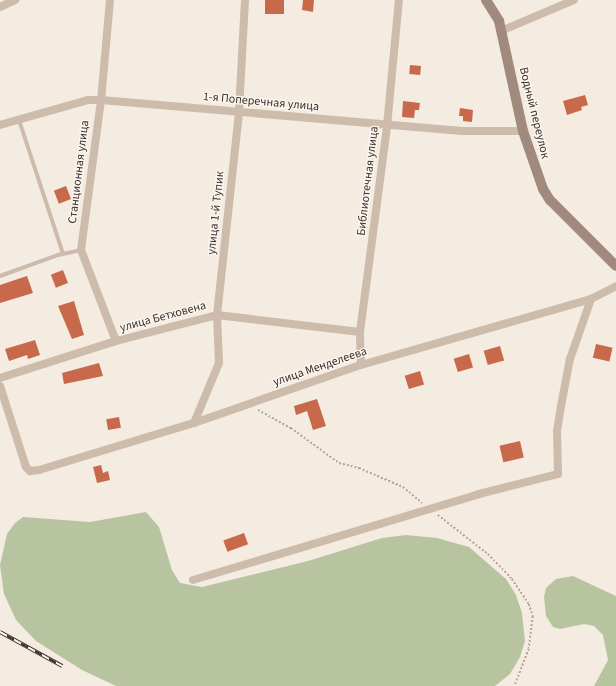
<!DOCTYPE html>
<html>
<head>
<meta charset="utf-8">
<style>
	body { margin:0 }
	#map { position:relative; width:616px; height:686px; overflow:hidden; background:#f4ebe1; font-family:"Source Sans 3",sans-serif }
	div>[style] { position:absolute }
	.green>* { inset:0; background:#b8c4a0 }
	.building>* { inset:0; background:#c8694b; transform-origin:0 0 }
	.path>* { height:1.5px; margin-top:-0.75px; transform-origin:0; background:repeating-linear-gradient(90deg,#b9a596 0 2px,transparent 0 4px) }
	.lane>* { height:4px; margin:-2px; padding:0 2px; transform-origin:2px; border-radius:2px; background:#cdbbac }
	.street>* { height:8px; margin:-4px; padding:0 4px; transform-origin:4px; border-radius:4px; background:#cdbbac }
	.secondary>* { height:10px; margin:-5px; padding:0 5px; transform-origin:5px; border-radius:5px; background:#a18a7d }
	.rail>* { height:4px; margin-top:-2px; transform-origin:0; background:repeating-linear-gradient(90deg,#fbf5ee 0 8px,#3b302b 0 16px); box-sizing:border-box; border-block:1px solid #3b302b }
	span { translate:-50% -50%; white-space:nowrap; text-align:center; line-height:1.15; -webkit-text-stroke:3px #fbf5ee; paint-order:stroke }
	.street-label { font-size:12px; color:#3b302b }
</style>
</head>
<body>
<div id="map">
	<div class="green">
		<div style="clip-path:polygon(146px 512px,159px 527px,172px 570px,180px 583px,202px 587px,308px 561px,382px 538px,406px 535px,437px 538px,469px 547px,506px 579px,516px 595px,522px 613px,525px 641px,520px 657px,510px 674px,495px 686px,116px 686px,82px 670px,36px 641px,16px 620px,4px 594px,0 565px,7px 534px,15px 523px,23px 517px,90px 522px)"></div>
		<div style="clip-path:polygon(573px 576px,616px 596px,616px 686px,594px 686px,608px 660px,603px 635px,594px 626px,584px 624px,560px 629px,553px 627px,546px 616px,544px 597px,546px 588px,556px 579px)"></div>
	</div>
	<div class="building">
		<div style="left:265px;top:0;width:19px;height:14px"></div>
		<div style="clip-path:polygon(303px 0,314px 0,313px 12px,302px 10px)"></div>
		<div style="left:410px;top:65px;width:11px;height:9px;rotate:5deg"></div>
		<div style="clip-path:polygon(585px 95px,588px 105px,581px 107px,582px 110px,567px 115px,563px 101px)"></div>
		<div style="clip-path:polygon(403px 101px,420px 103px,419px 110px,415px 110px,414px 118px,402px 117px)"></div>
		<div style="clip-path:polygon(460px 108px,473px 110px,472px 122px,463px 121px,463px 116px,459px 116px)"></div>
		<div style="left:66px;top:186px;width:14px;height:13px;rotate:69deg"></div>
		<div style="left:63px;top:270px;width:14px;height:13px;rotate:69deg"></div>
		<div style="clip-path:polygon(27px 276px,33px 293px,0 303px,0 285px)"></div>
		<div style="clip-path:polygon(74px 301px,84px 335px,72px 339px,58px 306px)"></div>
		<div style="clip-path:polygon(35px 340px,40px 355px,28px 359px,27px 355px,9px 361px,5px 349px)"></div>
		<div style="left:596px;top:344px;width:17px;height:14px;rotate:13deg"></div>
		<div style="left:500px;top:346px;width:15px;height:17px;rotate:74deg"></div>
		<div style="left:469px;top:354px;width:14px;height:16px;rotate:73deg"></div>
		<div style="clip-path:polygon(99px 363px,103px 376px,64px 384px,62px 373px)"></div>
		<div style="left:420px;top:371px;width:14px;height:16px;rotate:73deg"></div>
		<div style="clip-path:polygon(317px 399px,326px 426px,313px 430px,307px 411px,296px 415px,294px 406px)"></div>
		<div style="left:119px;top:417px;width:11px;height:13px;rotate:80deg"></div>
		<div style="left:520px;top:441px;width:17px;height:21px;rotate:77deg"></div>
		<div style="clip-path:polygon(101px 465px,103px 473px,108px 471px,110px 480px,97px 483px,93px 467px)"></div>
		<div style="left:244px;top:533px;width:12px;height:22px;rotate:70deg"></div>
	</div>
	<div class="path">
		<div style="left:258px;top:410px;width:38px;rotate:29deg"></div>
		<div style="left:291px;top:428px;width:59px;rotate:36.1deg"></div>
		<div style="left:339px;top:463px;width:21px;rotate:14deg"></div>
		<div style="left:359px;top:468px;width:48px;rotate:23.4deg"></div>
		<div style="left:403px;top:487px;width:25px;rotate:40deg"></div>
		<div style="left:438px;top:515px;width:63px;rotate:38deg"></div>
		<div style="left:488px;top:554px;width:35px;rotate:46deg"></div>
		<div style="left:512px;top:579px;width:30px;rotate:56deg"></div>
		<div style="left:529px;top:604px;width:13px;rotate:72deg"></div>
		<div style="left:533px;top:616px;width:33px;rotate:97deg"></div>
		<div style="left:529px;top:649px;width:40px;rotate:111deg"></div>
	</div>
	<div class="lane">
		<div style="left:19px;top:120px;width:141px;rotate:71.8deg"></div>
		<div style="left:0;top:276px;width:62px;rotate:-19.9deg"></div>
		<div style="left:58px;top:255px;width:24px;rotate:-12deg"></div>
	</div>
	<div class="street">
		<div style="left:110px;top:0;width:100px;rotate:95.1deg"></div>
		<div style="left:101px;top:100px;width:151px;rotate:97.6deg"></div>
		<div style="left:81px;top:250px;width:97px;rotate:69deg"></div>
		<div style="left:0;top:7px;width:17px;rotate:-25deg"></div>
		<div style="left:501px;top:31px;width:79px;rotate:-23deg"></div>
		<div style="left:0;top:125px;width:91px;rotate:-15.9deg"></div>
		<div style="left:88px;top:100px;width:13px"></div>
		<div style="left:101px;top:100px;width:362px;rotate:4.9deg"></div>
		<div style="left:462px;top:131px;width:61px"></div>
		<div style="left:361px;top:365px;width:33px;rotate:-92deg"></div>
		<div style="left:360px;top:332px;width:208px;rotate:-82.5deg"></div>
		<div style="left:387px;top:126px;width:127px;rotate:-84.6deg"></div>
		<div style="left:0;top:378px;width:122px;rotate:-17.7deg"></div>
		<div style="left:116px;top:341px;width:104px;rotate:-14.4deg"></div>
		<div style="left:217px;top:315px;width:144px;rotate:6.8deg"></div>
		<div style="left:0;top:386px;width:85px;rotate:72.2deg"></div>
		<div style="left:26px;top:467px;width:6px;rotate:45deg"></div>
		<div style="left:30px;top:471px;width:9px;rotate:-6deg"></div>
		<div style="left:39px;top:470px;width:162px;rotate:-16.9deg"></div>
		<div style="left:194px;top:423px;width:177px;rotate:-19.2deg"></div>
		<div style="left:361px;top:365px;width:239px;rotate:-16deg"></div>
		<div style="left:591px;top:299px;width:28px;rotate:-27deg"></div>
		<div style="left:194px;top:423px;width:65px;rotate:-67.4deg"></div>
		<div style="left:219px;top:363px;width:48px;rotate:-92.4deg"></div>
		<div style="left:217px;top:315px;width:205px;rotate:-83.8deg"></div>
		<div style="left:239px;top:111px;width:111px;rotate:-86.9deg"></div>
		<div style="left:193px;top:580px;width:299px;rotate:-16.7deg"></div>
		<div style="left:479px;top:494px;width:81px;rotate:-14.2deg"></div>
		<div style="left:558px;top:474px;width:43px;rotate:-91.3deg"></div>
		<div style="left:557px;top:431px;width:25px;rotate:-81deg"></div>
		<div style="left:561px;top:406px;width:48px;rotate:-79.2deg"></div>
		<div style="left:570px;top:359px;width:64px;rotate:-70.7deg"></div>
	</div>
	<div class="secondary">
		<div style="left:486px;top:0;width:25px;rotate:58deg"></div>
		<div style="left:499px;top:21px;width:113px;rotate:77.7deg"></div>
		<div style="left:523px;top:131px;width:61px;rotate:71deg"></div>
		<div style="left:543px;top:189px;width:13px;rotate:58deg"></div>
		<div style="left:550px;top:200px;width:93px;rotate:45deg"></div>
	</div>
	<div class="rail">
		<div style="left:0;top:632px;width:71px;rotate:28.7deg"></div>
	</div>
	<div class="street-label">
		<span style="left:261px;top:102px;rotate:5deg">1-я Поперечная улица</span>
		<span style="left:534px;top:113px;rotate:76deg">Водный переулок</span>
		<span style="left:79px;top:172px;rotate:-83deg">Станционная улица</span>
		<span style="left:368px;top:181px;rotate:-83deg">Библиотечная улица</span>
		<span style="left:216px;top:213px;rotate:-84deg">улица 1-й Тупик</span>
		<span style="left:163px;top:317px;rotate:-15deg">улица Бетховена</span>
		<span style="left:320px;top:367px;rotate:-19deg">улица Менделеева</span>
	</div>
</div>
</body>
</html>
